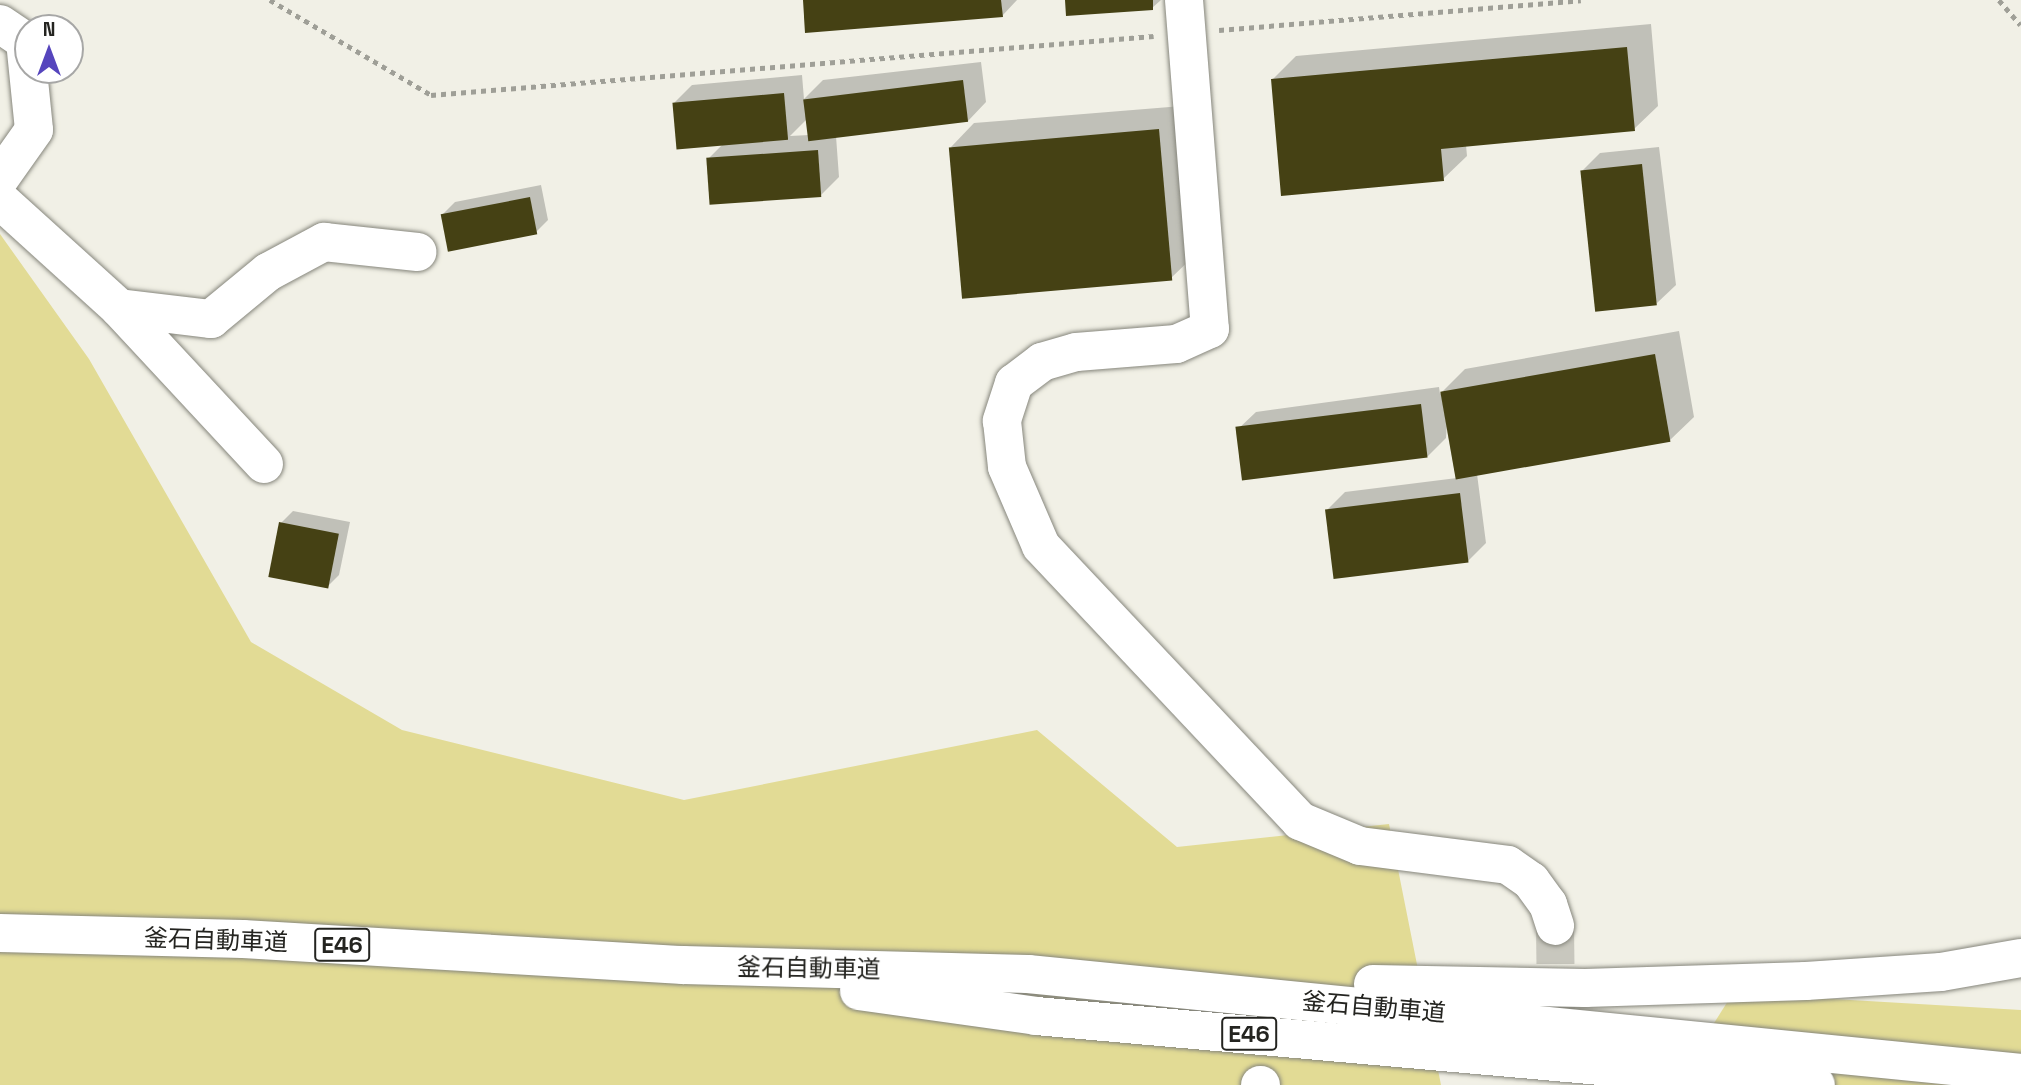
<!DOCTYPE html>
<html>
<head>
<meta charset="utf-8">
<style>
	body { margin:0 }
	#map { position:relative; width:2021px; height:1085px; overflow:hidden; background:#f1f0e6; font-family:"Space Grotesk","Noto Sans JP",sans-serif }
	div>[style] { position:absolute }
	.green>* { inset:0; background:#e2db95 }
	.shadow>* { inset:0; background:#0003 }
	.building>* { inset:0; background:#454114; transform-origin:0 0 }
	.minor-tunnel>* { height:38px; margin-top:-19px; transform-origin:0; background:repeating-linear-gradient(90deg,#c8c7be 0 38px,transparent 0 57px) }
	.path>* { height:4.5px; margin-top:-2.25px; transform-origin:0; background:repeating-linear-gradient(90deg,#9f9f97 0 5px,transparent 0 10px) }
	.roads { filter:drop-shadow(0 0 2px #86867c) drop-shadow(0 0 2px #86867c) }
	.minor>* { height:38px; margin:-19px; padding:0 19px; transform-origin:19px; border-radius:19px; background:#fff }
	.highway>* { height:38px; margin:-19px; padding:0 19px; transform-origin:19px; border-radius:19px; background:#fff }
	span { translate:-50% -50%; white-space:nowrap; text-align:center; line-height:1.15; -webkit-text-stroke:7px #fff; paint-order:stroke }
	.shield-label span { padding:2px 5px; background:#fff; border:2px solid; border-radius:5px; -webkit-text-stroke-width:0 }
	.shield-label { font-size:23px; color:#242420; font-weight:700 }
	.street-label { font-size:24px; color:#242420 }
	.north { position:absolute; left:14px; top:14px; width:70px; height:70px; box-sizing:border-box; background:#fff; border:2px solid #a7a7a6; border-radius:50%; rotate:0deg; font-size:19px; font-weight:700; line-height:28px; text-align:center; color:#242420 }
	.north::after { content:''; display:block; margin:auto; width:24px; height:32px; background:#5645bd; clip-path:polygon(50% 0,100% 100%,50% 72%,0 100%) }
</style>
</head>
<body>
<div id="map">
	<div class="green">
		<div style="clip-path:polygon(0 234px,89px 359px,251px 642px,402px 730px,684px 800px,1037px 730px,1177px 847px,1389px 824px,1441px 1085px,0 1085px)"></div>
		<div style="clip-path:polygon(1733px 993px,2021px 1010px,2021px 1085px,1675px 1085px)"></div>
	</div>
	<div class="shadow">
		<div style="clip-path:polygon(804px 0,1017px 0,1002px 16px)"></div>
		<div style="clip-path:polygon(1066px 0,1161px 0,1152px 8px)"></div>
		<div style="clip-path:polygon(1651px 24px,1658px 106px,1634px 129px,1466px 145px,1467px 156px,1443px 179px,1272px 80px,1296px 56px)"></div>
		<div style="clip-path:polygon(evenodd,981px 62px,986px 102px,968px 121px,836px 136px,839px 177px,821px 195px,708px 159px,723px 144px,674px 103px,692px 85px,802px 75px,804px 99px,823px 80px,981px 62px,807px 119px,809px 135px,790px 136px,807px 119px)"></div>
		<div style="clip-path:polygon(1182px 106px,1195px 255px,1171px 278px,951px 147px,974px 123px)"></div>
		<div style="clip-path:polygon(1659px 147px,1676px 285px,1657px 303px,1582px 171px,1600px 153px)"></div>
		<div style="clip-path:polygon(541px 185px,548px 220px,536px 232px,443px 214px,455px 202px)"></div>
		<div style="clip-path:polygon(1679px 331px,1694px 417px,1670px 440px,1477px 474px,1486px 543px,1468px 561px,1327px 510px,1345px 492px,1457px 478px,1447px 422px,1446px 438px,1428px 456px,1237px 430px,1256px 412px,1439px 387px,1440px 394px,1465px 369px)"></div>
		<div style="clip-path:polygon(293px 511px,350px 522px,339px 575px,327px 587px,281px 523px)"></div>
	</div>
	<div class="building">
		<div style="clip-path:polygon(803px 0,1001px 0,1003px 17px,805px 33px)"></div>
		<div style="clip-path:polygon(1065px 0,1153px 0,1153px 10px,1066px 16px)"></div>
		<div style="clip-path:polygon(1627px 47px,1635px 131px,1441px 149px,1444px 181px,1281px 196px,1271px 79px)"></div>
		<div style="left:963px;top:80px;width:42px;height:161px;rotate:83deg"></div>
		<div style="left:784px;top:93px;width:47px;height:112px;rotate:85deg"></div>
		<div style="left:1159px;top:129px;width:152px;height:211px;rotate:85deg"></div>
		<div style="left:818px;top:150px;width:47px;height:112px;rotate:86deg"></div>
		<div style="left:1642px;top:164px;width:142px;height:62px;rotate:84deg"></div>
		<div style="left:530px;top:197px;width:38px;height:91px;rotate:79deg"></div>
		<div style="left:1655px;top:354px;width:89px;height:218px;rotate:80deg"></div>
		<div style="left:1421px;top:404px;width:54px;height:187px;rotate:83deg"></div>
		<div style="left:1460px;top:493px;width:70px;height:136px;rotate:83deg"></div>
		<div style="left:279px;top:522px;width:61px;height:56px;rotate:11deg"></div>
	</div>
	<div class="minor-tunnel">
		<div style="left:1555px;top:926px;width:159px;rotate:89.3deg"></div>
	</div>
	<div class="path">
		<div style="left:270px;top:0;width:187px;rotate:30.5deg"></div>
		<div style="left:431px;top:95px;width:725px;rotate:-4.67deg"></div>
		<div style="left:1999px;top:0;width:33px;rotate:49deg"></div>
		<div style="left:1219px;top:30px;width:363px;rotate:-4.7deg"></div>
	</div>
	<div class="roads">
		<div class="minor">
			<div style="left:1184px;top:0;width:330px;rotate:85.5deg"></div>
			<div style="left:1210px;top:329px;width:37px;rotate:156deg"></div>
			<div style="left:1176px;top:344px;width:100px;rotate:175.4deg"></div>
			<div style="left:1076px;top:352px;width:35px;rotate:164deg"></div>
			<div style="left:1042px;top:362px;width:35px;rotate:143deg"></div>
			<div style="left:1014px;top:383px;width:40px;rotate:108deg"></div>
			<div style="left:1002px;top:421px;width:46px;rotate:83.8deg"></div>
			<div style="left:1007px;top:467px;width:86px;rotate:66.7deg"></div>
			<div style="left:1041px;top:546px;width:378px;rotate:46.7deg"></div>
			<div style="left:1300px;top:821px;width:65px;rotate:22.6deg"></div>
			<div style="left:1360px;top:846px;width:149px;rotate:7.3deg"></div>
			<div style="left:1508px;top:865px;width:28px;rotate:35deg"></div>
			<div style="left:1531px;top:881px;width:29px;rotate:54deg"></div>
			<div style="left:1548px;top:904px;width:23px;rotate:72deg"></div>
			<div style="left:0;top:24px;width:30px;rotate:34deg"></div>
			<div style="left:25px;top:41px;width:89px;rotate:84.2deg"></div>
			<div style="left:34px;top:130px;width:59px;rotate:125.3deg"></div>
			<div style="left:0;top:200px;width:161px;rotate:42.2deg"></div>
			<div style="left:119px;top:308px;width:213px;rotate:47.1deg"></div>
			<div style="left:119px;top:308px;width:93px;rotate:6.8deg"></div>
			<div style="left:211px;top:319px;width:74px;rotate:-39.5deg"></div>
			<div style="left:268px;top:272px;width:64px;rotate:-28.2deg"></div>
			<div style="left:324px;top:242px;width:94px;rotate:6.1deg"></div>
			<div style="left:1260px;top:1085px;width:1px"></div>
		</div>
		<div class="highway">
			<div style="left:0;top:933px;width:243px;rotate:1.4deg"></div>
			<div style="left:243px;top:939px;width:441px;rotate:3.4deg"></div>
			<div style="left:683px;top:965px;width:345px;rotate:1.5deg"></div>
			<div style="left:1028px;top:974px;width:998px;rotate:5.69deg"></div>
			<div style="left:1373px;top:984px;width:212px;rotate:1.1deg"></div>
			<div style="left:1585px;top:988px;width:221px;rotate:-1.8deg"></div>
			<div style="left:1806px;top:981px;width:135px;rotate:-3.8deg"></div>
			<div style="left:1941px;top:972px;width:81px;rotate:-9.9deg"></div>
			<div style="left:859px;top:991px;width:179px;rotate:8deg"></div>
			<div style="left:1036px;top:1016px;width:783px;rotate:5.06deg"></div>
		</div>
	</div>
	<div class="shield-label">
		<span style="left:342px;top:945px">E46</span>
		<span style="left:1249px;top:1034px">E46</span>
	</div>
	<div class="street-label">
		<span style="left:216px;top:940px;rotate:2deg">釜石自動車道</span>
		<span style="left:809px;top:968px;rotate:1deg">釜石自動車道</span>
		<span style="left:1374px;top:1007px;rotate:5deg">釜石自動車道</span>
	</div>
	<div class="north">N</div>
</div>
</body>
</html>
